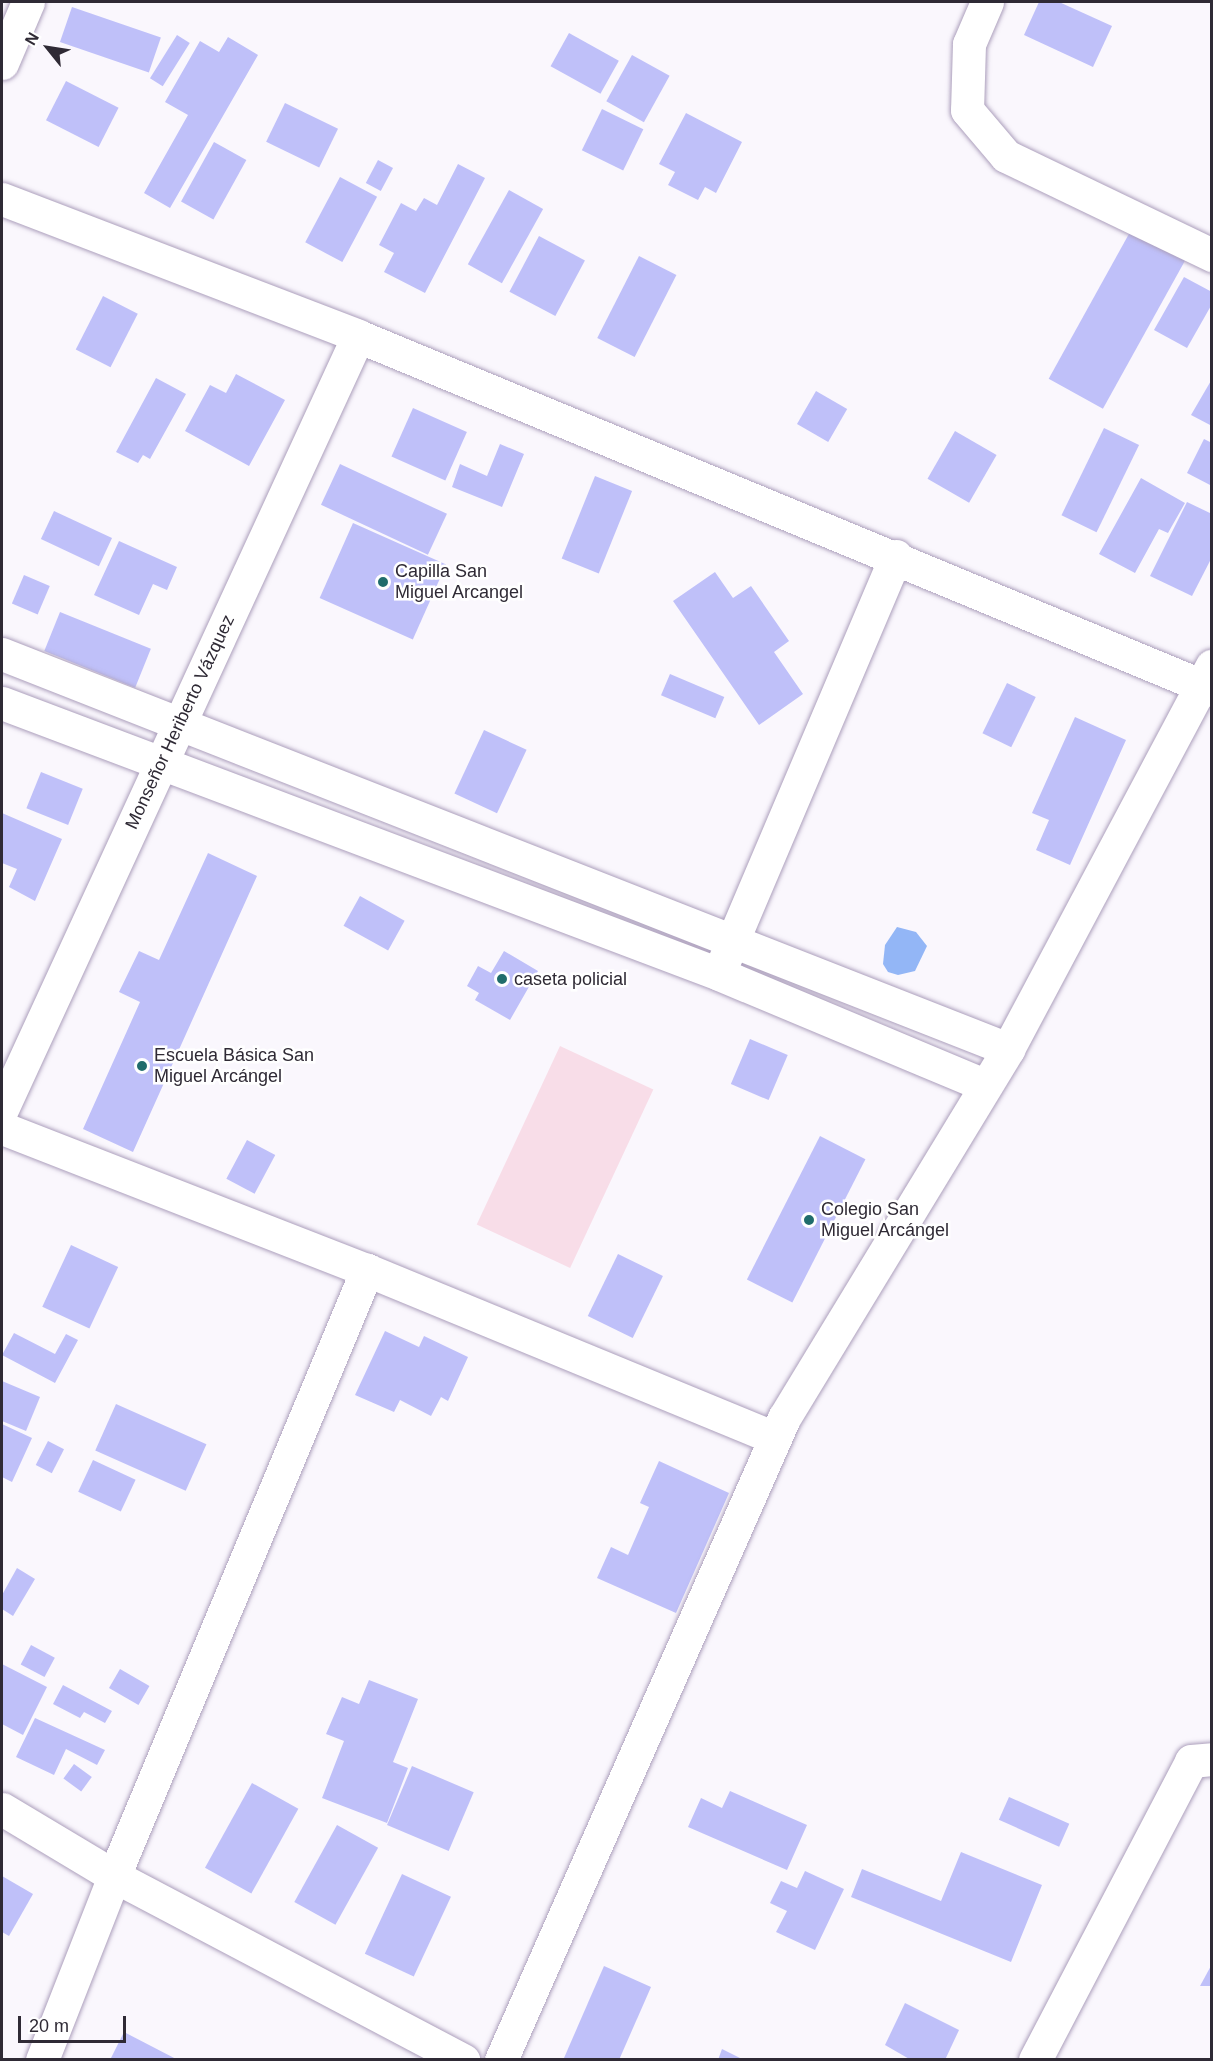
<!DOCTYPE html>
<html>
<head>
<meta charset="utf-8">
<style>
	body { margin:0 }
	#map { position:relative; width:1213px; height:2061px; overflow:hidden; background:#faf7fd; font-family:Helvetica,sans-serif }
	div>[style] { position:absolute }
	.green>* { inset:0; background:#f8dde8; transform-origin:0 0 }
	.water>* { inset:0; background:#93b6f6 }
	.building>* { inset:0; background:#bfc0f9; transform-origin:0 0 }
	.roads { filter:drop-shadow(0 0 2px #ac9fbc) drop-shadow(0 0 2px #ac9fbc) }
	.street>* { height:33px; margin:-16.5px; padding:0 16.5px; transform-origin:16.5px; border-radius:16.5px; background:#fff }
	.dots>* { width:16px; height:16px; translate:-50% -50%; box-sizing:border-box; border:3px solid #fff; border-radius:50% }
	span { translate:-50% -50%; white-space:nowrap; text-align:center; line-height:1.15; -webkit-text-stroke:5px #fff; paint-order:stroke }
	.poi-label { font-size:18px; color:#2f2a35 }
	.left { translate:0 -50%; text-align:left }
	.street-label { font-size:18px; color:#2f2a35 }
	.frame { position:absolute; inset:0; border:3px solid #2f2a35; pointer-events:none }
	.north { position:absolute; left:18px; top:18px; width:60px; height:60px; -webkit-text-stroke:4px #fff; paint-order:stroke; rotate:300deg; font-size:16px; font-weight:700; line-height:24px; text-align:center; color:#2f2a35 }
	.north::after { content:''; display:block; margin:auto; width:21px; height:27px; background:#2f2a35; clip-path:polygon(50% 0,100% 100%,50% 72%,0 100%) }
	.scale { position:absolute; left:18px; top:2016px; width:108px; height:27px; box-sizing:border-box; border:3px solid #2f2a35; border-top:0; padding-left:8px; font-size:18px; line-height:21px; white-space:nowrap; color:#2f2a35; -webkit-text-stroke:4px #fff; paint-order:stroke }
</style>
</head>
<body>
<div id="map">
	<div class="green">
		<div style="left:560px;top:1046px;width:103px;height:197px;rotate:25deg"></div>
	</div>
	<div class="water">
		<div style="clip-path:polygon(897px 927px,916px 932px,927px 946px,915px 971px,898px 975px,888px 972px,883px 964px,885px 945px)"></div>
	</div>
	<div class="building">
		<div style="clip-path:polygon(1039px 2px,1059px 2px,1112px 26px,1093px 67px,1024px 35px)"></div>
		<div style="left:72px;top:7px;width:94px;height:37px;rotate:19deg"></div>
		<div style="left:569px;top:33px;width:57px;height:38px;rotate:29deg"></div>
		<div style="left:177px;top:35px;width:15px;height:51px;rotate:32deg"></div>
		<div style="clip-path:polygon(228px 37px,258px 55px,170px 208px,144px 193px,188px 115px,165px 102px,200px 41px,219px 52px)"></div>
		<div style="left:632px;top:55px;width:43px;height:53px;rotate:29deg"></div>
		<div style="left:66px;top:81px;width:59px;height:44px;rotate:27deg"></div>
		<div style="left:285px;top:103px;width:59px;height:43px;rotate:26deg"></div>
		<div style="left:602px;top:109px;width:46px;height:46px;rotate:26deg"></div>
		<div style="clip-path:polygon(686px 113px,742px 142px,716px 193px,705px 187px,698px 200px,668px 185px,675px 172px,659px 164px)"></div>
		<div style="left:214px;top:142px;width:37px;height:68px;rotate:29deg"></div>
		<div style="left:378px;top:160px;width:17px;height:26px;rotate:28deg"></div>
		<div style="clip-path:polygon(458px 164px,485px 178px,425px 293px,384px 272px,394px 253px,379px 245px,401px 203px,416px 211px,424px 198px,437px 205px)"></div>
		<div style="left:340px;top:177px;width:42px;height:74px;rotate:28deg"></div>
		<div style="left:509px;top:190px;width:39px;height:85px;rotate:29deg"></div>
		<div style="left:1135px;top:223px;width:62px;height:178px;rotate:29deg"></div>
		<div style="left:539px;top:236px;width:52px;height:63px;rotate:28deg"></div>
		<div style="left:639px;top:256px;width:42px;height:92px;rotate:27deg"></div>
		<div style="clip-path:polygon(1184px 277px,1212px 292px,1212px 304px,1187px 348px,1154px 330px)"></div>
		<div style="left:103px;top:296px;width:39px;height:60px;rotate:27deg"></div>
		<div style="clip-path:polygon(236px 374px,285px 400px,249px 466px,185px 431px,210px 385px,226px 393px)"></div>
		<div style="clip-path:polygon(156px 378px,186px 394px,150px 459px,143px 455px,138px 463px,116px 452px)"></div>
		<div style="clip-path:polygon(1212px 379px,1212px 426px,1191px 415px)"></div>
		<div style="left:816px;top:391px;width:36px;height:38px;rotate:30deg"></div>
		<div style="left:413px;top:408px;width:59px;height:53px;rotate:24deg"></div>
		<div style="left:1104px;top:428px;width:39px;height:97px;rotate:26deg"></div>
		<div style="left:955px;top:431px;width:48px;height:55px;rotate:30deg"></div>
		<div style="clip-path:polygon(1204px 439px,1212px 443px,1212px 486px,1187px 473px)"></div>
		<div style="clip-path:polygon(500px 444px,524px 454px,502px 507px,452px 487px,460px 464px,487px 476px)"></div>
		<div style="left:340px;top:464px;width:118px;height:45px;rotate:25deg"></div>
		<div style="left:595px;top:476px;width:40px;height:89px;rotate:22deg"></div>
		<div style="clip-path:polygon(1141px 478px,1185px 503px,1168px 533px,1159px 529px,1135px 573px,1099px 554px)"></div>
		<div style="clip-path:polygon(1187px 502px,1212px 514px,1212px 557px,1192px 596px,1150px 576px)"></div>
		<div style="left:54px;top:511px;width:64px;height:31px;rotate:25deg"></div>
		<div style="left:353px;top:523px;width:102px;height:82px;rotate:24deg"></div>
		<div style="clip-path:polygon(119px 541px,177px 567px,167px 590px,153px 584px,139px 615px,94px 595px)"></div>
		<div style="clip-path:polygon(715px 572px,733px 598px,751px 586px,789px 641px,774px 652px,803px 694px,759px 725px,673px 601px)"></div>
		<div style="left:24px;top:575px;width:28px;height:31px;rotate:23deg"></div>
		<div style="left:60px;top:612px;width:98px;height:42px;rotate:22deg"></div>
		<div style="left:670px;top:674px;width:59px;height:23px;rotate:23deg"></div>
		<div style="left:1007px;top:683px;width:32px;height:56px;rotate:26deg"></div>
		<div style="clip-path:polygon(1075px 717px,1126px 740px,1070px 865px,1036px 850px,1049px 820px,1032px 813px)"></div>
		<div style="left:484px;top:730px;width:47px;height:70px;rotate:25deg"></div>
		<div style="left:41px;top:772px;width:45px;height:39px;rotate:22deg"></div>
		<div style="clip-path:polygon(2px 813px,62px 839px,35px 901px,9px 887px,17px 869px,2px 863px)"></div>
		<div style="clip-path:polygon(208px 853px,257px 876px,133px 1152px,83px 1129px,140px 1002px,119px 992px,139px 951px,159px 960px)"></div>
		<div style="left:360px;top:896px;width:51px;height:34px;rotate:29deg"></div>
		<div style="clip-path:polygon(504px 951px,538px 971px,510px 1020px,475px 1000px,479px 993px,467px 986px,478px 966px,491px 973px)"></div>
		<div style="left:750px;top:1039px;width:41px;height:49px;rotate:23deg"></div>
		<div style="left:820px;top:1136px;width:51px;height:161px;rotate:27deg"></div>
		<div style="left:247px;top:1140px;width:32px;height:44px;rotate:28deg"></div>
		<div style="left:71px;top:1245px;width:52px;height:68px;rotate:25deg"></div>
		<div style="left:618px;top:1254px;width:50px;height:69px;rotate:26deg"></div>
		<div style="clip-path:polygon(385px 1331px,419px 1347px,424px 1336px,468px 1357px,448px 1401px,441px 1397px,431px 1416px,400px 1400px,394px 1412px,355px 1395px)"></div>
		<div style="clip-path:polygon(14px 1333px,55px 1354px,66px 1334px,78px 1340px,55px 1383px,2px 1355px)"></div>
		<div style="clip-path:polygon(2px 1381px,40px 1397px,26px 1431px,2px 1421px)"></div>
		<div style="left:116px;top:1404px;width:99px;height:51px;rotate:24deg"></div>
		<div style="clip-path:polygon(2px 1424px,32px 1438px,12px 1482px,2px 1477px)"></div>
		<div style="left:48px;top:1441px;width:18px;height:27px;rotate:27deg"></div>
		<div style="left:93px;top:1460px;width:47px;height:35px;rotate:25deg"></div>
		<div style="clip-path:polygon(659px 1461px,729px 1493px,676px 1613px,597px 1578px,611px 1547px,628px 1555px,649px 1507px,640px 1503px)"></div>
		<div style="clip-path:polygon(17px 1568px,35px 1579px,13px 1616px,2px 1609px,2px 1595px)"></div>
		<div style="left:31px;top:1645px;width:27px;height:22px;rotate:28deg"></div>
		<div style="clip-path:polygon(2px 1664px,47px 1687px,23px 1735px,2px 1724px)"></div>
		<div style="left:120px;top:1669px;width:34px;height:22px;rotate:30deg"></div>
		<div style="clip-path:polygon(369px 1680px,418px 1699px,393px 1762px,408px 1768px,387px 1823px,322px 1798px,344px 1741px,326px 1734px,342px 1697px,359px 1704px)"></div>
		<div style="clip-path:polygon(63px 1685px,112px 1711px,105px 1723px,84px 1712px,80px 1718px,53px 1704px)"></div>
		<div style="clip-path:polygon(35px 1718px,105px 1750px,97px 1765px,66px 1749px,54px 1775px,16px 1757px)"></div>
		<div style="left:74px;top:1764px;width:22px;height:18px;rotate:36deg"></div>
		<div style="left:412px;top:1766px;width:67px;height:64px;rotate:23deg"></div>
		<div style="left:252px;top:1783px;width:53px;height:97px;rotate:29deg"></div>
		<div style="clip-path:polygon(730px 1791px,807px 1825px,787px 1870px,688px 1827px,701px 1798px,722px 1808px)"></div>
		<div style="left:1009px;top:1797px;width:66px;height:25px;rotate:24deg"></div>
		<div style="left:337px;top:1825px;width:47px;height:88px;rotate:29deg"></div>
		<div style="clip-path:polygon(961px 1852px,1042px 1885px,1011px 1962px,851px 1897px,862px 1869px,941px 1901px)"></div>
		<div style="clip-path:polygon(805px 1871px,844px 1889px,815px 1950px,776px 1932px,787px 1911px,770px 1903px,781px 1881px,797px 1888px)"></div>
		<div style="left:402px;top:1874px;width:54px;height:88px;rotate:25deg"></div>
		<div style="clip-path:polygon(2px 1876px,33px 1894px,9px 1936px,2px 1932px)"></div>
		<div style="clip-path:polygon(1212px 1964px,1212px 1986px,1200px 1986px)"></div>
		<div style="clip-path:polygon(604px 1966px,651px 1987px,619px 2060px,567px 2060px,564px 2058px)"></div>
		<div style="clip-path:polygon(905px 2003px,959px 2030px,945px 2060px,911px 2060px,885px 2045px)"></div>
		<div style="clip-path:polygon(124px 2032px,178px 2060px,110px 2060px)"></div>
		<div style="clip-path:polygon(722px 2049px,744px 2060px,718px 2060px)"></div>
	</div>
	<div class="roads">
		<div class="street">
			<div style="left:987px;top:2px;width:46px;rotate:113.2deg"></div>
			<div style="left:969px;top:44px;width:66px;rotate:91.7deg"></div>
			<div style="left:967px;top:110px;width:60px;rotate:49.7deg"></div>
			<div style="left:1006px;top:156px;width:229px;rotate:25.7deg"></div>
			<div style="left:2px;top:63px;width:66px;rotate:-66.9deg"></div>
			<div style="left:2px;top:199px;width:381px;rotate:21deg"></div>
			<div style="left:358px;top:336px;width:924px;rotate:22.51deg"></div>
			<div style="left:2px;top:654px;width:1081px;rotate:21.44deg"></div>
			<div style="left:2px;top:703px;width:767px;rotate:20.7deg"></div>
			<div style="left:719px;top:974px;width:288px;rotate:22.7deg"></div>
			<div style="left:724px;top:961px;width:440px;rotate:-67deg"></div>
			<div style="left:2px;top:1109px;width:851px;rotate:-65.27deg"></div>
			<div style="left:2px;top:1128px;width:392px;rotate:21.3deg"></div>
			<div style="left:367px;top:1270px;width:441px;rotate:22.4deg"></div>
			<div style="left:2px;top:1809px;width:131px;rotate:30.9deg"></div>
			<div style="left:114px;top:1876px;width:395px;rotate:27.8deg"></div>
			<div style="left:42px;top:2060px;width:198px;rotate:-68.6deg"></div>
			<div style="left:114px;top:1876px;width:657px;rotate:-67.34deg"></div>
			<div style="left:501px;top:2060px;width:702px;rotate:-66.21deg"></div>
			<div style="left:784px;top:1418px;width:432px;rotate:-58.7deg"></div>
			<div style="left:1008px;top:1049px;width:434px;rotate:-62deg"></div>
			<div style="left:1035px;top:2060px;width:337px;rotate:-62.4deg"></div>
			<div style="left:1191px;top:1761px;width:21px;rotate:-5deg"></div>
		</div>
	</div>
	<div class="dots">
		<div style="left:383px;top:582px;background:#206c6c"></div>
		<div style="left:502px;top:979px;background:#206c6c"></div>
		<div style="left:142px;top:1066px;background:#206c6c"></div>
		<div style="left:809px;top:1220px;background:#206c6c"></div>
	</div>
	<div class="poi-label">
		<span class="left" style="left:395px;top:582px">Capilla San<br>Miguel Arcangel</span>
		<span class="left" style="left:514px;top:979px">caseta policial</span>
		<span class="left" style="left:154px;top:1066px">Escuela Básica San<br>Miguel Arcángel</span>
		<span class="left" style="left:821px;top:1220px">Colegio San<br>Miguel Arcángel</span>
	</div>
	<div class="street-label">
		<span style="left:180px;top:722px;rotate:-65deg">Monseñor Heriberto Vázquez</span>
	</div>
	<div class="frame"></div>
	<div class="north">N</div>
	<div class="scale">20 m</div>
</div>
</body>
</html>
